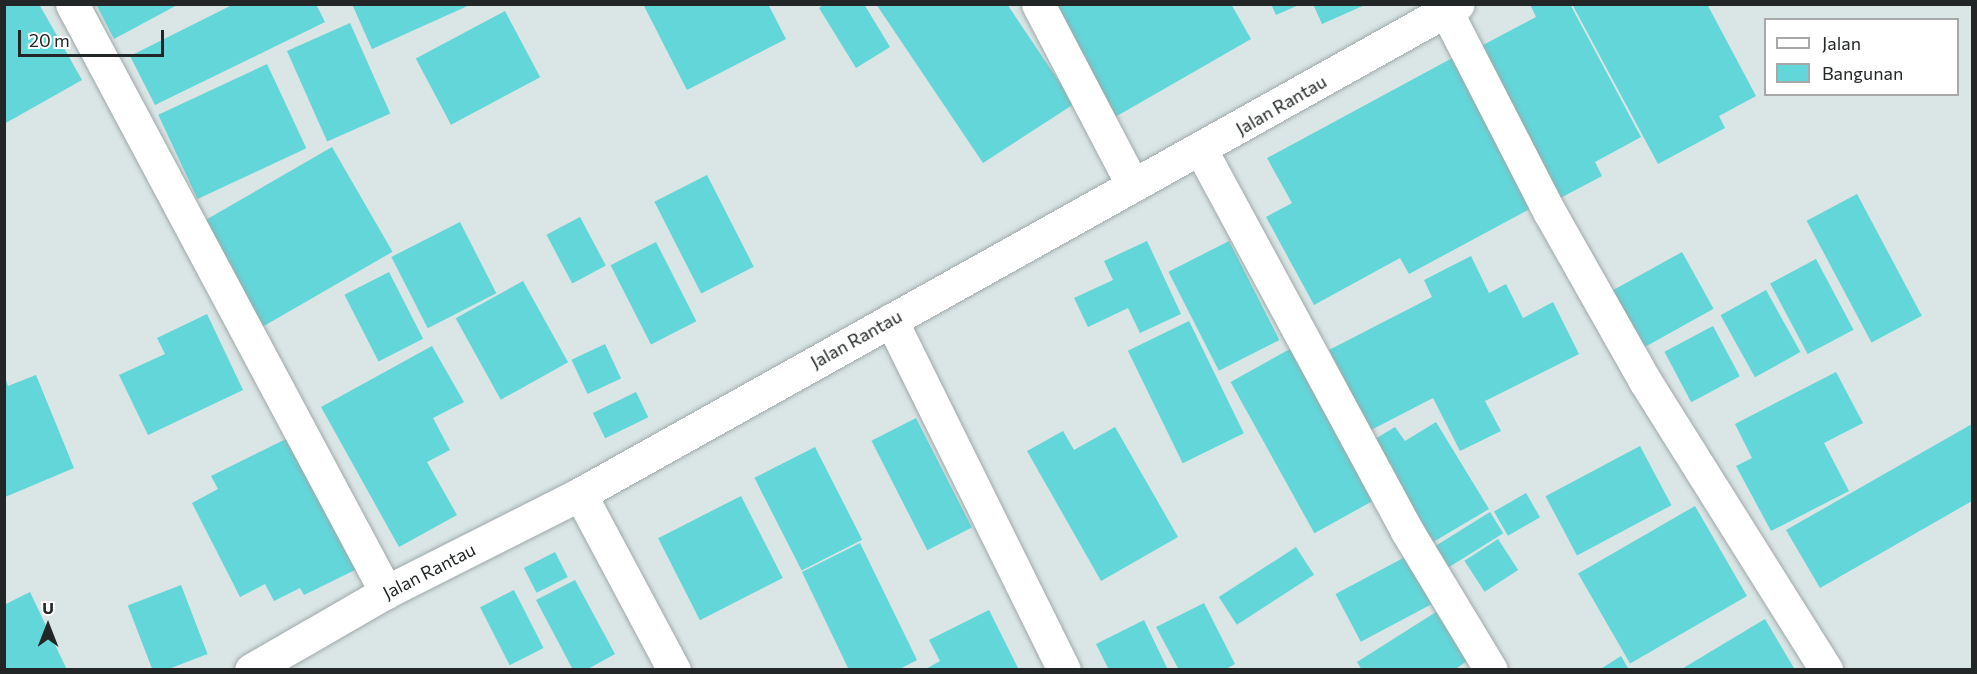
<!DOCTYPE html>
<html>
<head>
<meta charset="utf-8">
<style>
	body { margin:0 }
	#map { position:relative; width:1977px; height:674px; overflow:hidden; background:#dae5e5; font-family:Commissioner,sans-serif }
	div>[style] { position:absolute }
	.building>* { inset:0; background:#62d6d9; transform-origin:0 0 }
	.roads { filter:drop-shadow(0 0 2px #9ea8a8) drop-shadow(0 0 2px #9ea8a8) }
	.street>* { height:33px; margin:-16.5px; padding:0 16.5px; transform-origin:16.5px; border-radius:16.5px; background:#fff }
	.secondary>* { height:33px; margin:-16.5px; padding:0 16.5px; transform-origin:16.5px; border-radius:16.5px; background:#fff }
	span { translate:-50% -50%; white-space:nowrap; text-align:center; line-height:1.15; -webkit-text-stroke:4.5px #fff; paint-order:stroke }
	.street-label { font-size:18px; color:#222626 }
	.frame { position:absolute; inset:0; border:6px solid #222626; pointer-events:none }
	.legend { position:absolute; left:1764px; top:18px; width:195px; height:78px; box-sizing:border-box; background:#fff; border:2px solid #a7a8a8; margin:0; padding:8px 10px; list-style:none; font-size:18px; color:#222626 }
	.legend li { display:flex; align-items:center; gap:12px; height:30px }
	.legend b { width:30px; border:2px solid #a7a8a8 }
	.north { position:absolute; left:18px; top:596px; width:60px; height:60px; -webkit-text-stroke:4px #fff; paint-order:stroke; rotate:0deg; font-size:16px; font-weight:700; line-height:24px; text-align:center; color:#222626 }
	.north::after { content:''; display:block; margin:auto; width:21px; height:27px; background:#222626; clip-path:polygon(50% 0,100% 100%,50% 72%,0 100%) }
	.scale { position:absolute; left:18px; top:30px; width:146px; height:27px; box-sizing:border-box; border:3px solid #222626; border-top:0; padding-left:8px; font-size:18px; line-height:21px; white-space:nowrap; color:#222626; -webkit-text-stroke:4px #fff; paint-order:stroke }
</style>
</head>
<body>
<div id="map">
	<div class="building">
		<div style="clip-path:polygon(4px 4px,39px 4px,82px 80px,4px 124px)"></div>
		<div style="clip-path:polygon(96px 4px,179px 4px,114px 39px)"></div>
		<div style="clip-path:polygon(234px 4px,316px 4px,325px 22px,155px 105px,130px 56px)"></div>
		<div style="clip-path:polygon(352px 4px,472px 4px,372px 49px)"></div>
		<div style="clip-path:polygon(643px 4px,768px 4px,786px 39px,687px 90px)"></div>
		<div style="clip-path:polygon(824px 4px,864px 4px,890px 47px,856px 68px,819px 8px)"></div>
		<div style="clip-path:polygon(876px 4px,1007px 4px,1074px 104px,983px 163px)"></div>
		<div style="clip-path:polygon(1044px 4px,1231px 4px,1251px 39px,1110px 120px)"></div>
		<div style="clip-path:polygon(1271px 4px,1301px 4px,1276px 15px)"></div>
		<div style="clip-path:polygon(1313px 4px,1367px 4px,1322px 24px)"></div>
		<div style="clip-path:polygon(1530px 4px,1570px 4px,1641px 137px,1595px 162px,1602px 176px,1549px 204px,1468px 53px,1536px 17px)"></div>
		<div style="clip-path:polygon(1572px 4px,1707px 4px,1756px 96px,1719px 116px,1725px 128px,1658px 164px)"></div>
		<div style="left:505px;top:11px;width:75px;height:101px;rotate:62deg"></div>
		<div style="left:350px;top:23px;width:99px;height:69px;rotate:66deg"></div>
		<div style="clip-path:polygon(1456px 56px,1537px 205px,1409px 274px,1400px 258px,1314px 305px,1266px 217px,1292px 203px,1267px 158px)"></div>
		<div style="left:267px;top:64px;width:93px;height:120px;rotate:65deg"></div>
		<div style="left:332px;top:147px;width:121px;height:154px;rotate:60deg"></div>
		<div style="left:707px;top:175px;width:103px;height:59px;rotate:63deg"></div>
		<div style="left:1857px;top:194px;width:138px;height:57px;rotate:62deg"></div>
		<div style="left:580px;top:217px;width:55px;height:38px;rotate:62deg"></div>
		<div style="left:460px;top:222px;width:80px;height:77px;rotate:63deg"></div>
		<div style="clip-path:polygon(1147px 241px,1181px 314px,1140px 333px,1128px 308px,1088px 327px,1074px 298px,1113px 280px,1104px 261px)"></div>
		<div style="left:1229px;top:241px;width:111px;height:68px;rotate:63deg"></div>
		<div style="left:656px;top:242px;width:89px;height:51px;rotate:63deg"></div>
		<div style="left:1682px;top:252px;width:65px;height:79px;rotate:61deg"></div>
		<div style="clip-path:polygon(1471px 256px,1489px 293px,1506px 284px,1523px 318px,1553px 302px,1579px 354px,1485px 401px,1501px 431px,1460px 451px,1433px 398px,1371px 430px,1329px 350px,1432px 297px,1424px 280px)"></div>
		<div style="left:1816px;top:259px;width:80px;height:52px;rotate:62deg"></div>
		<div style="left:389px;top:272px;width:75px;height:50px;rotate:63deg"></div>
		<div style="left:523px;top:281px;width:93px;height:77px;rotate:61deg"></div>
		<div style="left:1766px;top:290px;width:71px;height:52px;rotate:61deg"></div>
		<div style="clip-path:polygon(207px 314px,243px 390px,148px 435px,119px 375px,165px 354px,157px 338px)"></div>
		<div style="left:1189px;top:321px;width:125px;height:68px;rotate:64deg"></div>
		<div style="left:1713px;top:326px;width:57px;height:55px;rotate:62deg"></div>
		<div style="left:605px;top:344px;width:38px;height:37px;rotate:65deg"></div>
		<div style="clip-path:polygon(432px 346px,464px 402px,433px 418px,450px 450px,427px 462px,457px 515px,399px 547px,321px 407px)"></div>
		<div style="left:1290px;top:349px;width:173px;height:68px;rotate:61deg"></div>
		<div style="clip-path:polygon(1836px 372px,1863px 423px,1824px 443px,1849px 491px,1771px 531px,1736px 466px,1752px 458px,1735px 424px)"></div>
		<div style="clip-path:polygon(36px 375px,74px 468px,5px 497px,5px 377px,8px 386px)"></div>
		<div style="left:636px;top:392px;width:28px;height:48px;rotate:64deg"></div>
		<div style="left:916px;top:418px;width:123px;height:50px;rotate:63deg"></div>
		<div style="clip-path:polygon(1436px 422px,1489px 509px,1423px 548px,1370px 442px,1395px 427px,1405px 441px)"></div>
		<div style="clip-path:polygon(1972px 424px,1972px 501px,1820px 588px,1786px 530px)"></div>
		<div style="clip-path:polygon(1115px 427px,1178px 537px,1101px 581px,1027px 451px,1063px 431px,1074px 450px)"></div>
		<div style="clip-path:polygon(286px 439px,361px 567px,304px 595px,300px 588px,274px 601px,265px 584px,240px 597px,192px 503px,218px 489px,211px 476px)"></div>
		<div style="left:1640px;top:446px;width:67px;height:107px;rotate:62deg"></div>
		<div style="left:815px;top:447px;width:104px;height:68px;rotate:63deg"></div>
		<div style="left:1526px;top:493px;width:28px;height:37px;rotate:60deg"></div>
		<div style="left:741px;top:496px;width:92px;height:93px;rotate:63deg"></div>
		<div style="left:1695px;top:506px;width:104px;height:135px;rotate:60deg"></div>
		<div style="left:1490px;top:512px;width:25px;height:69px;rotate:58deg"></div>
		<div style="left:1498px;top:539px;width:37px;height:40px;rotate:57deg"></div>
		<div style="clip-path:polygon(860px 543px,917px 660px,898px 670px,849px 670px,802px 572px)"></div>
		<div style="left:1296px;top:547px;width:33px;height:92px;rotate:57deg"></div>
		<div style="left:555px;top:552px;width:28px;height:35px;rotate:63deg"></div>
		<div style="left:1407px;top:556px;width:54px;height:81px;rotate:62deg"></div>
		<div style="clip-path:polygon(575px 580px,615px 654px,586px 670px,573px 670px,536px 600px)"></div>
		<div style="left:181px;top:585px;width:74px;height:57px;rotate:69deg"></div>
		<div style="left:514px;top:590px;width:65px;height:38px;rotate:63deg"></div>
		<div style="clip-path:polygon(30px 592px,67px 670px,4px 670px,4px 605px)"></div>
		<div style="clip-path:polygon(1204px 603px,1235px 664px,1224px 670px,1179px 670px,1156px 627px)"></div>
		<div style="clip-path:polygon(989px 610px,1019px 670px,924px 670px,940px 661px,929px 640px)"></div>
		<div style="clip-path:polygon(1436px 612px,1467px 661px,1454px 670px,1362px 670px,1357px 662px)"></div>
		<div style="clip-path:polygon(1765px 619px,1795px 670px,1680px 670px)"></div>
		<div style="clip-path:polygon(1144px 620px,1168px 670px,1109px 670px,1096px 644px)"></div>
		<div style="clip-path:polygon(1621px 656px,1629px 670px,1599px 670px)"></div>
	</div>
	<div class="roads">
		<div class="street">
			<div style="left:72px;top:4px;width:667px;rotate:61.9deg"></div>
			<div style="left:1038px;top:4px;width:201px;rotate:62.4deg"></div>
			<div style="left:1446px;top:11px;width:227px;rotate:62.8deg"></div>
			<div style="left:1550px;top:213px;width:193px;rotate:60.5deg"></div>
			<div style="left:1645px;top:381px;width:341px;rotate:57.9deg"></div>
			<div style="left:1201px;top:150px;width:433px;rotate:61.6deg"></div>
			<div style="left:1407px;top:531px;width:162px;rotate:58.9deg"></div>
			<div style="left:891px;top:320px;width:390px;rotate:63.7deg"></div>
			<div style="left:580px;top:494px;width:200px;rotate:61.9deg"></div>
		</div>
		<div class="secondary">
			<div style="left:251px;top:670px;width:156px;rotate:-30deg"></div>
			<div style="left:386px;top:592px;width:217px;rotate:-26.8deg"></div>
			<div style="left:580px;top:494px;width:1005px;rotate:-29.17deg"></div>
		</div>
	</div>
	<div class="street-label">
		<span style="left:1281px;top:105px;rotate:-30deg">Jalan Rantau</span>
		<span style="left:856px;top:339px;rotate:-29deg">Jalan Rantau</span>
		<span style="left:429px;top:571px;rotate:-27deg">Jalan Rantau</span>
	</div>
	<div class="frame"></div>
	<ul class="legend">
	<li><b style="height:8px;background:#fff"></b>Jalan</li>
	<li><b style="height:16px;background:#62d6d9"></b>Bangunan</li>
	</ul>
	<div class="north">U</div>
	<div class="scale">20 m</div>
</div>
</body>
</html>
